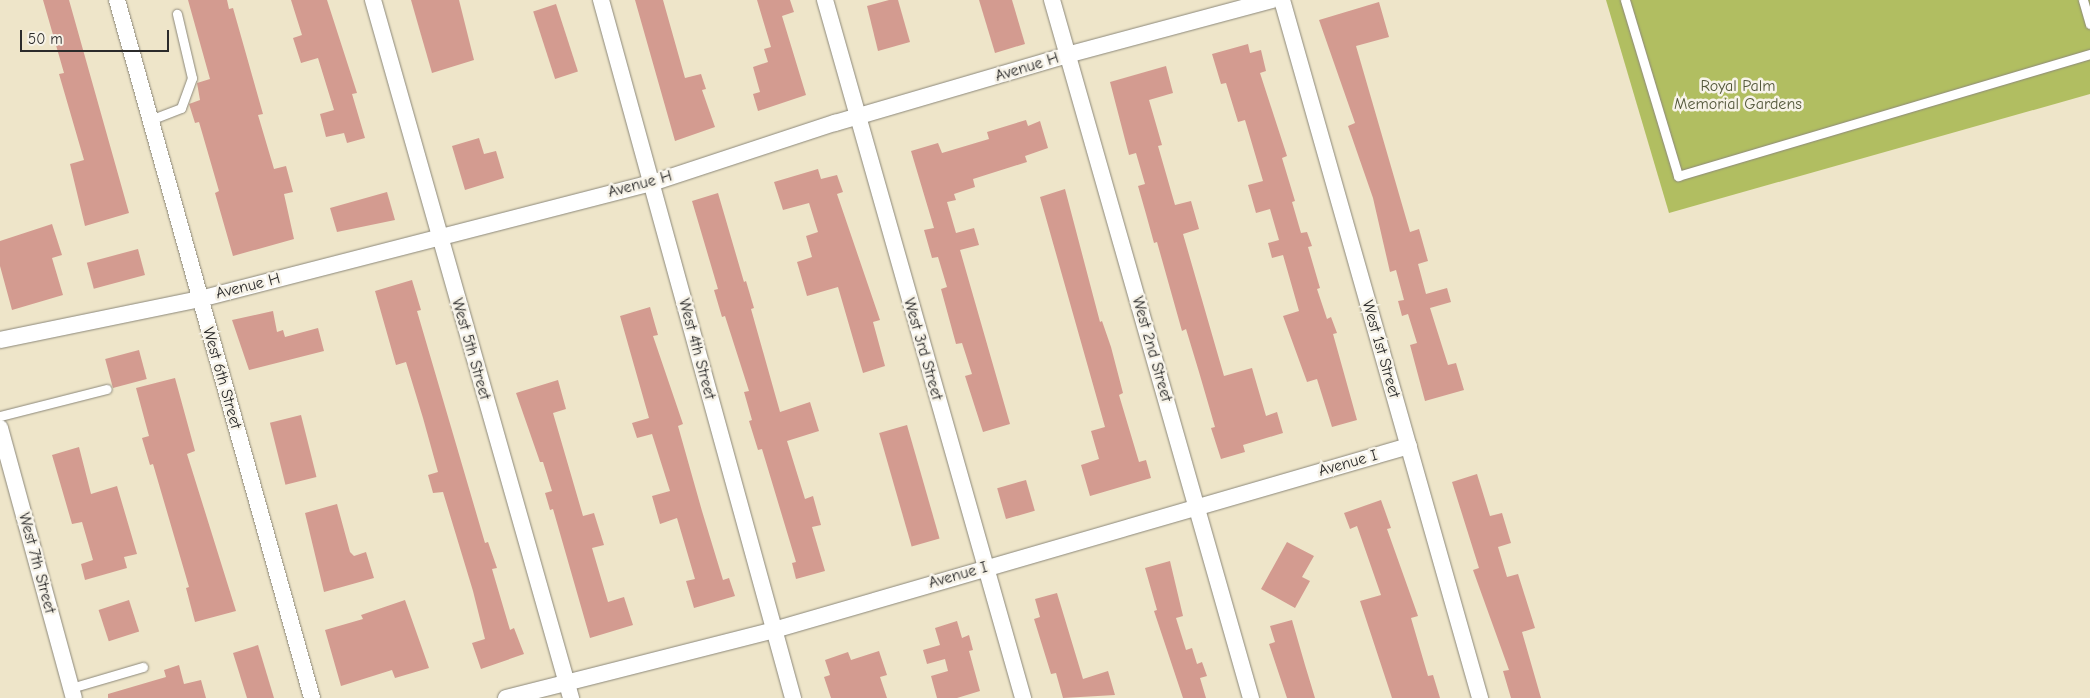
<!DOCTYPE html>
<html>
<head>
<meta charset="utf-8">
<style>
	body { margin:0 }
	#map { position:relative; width:2090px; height:698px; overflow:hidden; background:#eee5c9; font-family:"Comic Neue",sans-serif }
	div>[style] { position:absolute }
	.green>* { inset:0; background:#b1be61 }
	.building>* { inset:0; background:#d39b90; transform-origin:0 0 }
	.roads { filter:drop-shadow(0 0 1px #8c887a) drop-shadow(0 0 1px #8c887a) }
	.lane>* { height:9px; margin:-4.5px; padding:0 4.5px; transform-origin:4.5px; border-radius:4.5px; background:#fff }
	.street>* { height:16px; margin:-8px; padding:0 8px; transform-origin:8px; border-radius:8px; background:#fff }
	span { translate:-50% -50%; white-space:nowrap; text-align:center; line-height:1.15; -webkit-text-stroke:5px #f7f3e8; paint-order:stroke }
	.street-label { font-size:16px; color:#2b2b2b }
	.park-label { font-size:16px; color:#53573b }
	.scale { position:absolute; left:20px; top:30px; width:149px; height:22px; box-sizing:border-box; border:2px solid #2b2b2b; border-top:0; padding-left:6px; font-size:15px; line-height:18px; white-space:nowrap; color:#2b2b2b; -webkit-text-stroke:4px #f7f3e8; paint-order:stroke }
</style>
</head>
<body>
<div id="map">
	<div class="green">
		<div style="clip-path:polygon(1606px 0,2090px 0,2090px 94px,1669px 213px)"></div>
	</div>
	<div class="building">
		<div style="clip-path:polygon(43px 0,69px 0,129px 213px,85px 226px,70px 164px,84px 160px,59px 74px,64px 73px)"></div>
		<div style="clip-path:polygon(188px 0,227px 0,229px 9px,233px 8px,263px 114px,258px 115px,274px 169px,286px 166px,293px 192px,284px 194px,294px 239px,233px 256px,215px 193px,219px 191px,199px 122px,195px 123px,189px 104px,200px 100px,197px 83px,210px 79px)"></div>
		<div style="clip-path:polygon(291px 0,327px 0,357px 93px,352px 94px,365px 138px,347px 143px,344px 133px,326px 137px,320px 114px,334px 110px,318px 58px,301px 63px,293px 38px,302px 35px)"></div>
		<div style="clip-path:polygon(411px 0,459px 0,474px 60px,432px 73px)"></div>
		<div style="clip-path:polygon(635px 0,663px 0,685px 78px,701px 74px,706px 89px,702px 90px,715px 127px,675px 141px)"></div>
		<div style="clip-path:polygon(757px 0,790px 0,794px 12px,782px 16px,806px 95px,758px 111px,753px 94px,760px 92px,753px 67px,768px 62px,764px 49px,771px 47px)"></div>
		<div style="clip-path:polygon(889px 0,898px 0,910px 42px,878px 51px,867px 6px)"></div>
		<div style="clip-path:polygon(979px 0,1012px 0,1025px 44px,995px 53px)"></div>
		<div style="clip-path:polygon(1379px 2px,1389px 37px,1356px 46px,1410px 232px,1419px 229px,1428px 261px,1418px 264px,1426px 294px,1447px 288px,1451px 302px,1430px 308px,1448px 365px,1456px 363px,1464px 390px,1425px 401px,1410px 345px,1417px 343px,1408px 314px,1402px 316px,1398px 301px,1404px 300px,1396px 270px,1390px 272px,1373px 198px,1348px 126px,1355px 123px,1319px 20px)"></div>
		<div style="left:556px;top:4px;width:71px;height:24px;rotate:72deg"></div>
		<div style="clip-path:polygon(1248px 44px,1250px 53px,1261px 50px,1266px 71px,1260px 73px,1287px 156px,1282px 158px,1295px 201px,1292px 202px,1301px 233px,1307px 232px,1312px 246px,1308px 247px,1320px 288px,1317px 289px,1327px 319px,1331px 317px,1337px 333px,1333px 334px,1357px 420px,1332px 427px,1317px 379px,1307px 382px,1283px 316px,1299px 311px,1283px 255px,1272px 258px,1268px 243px,1279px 240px,1270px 209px,1256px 213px,1248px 185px,1263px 181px,1245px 120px,1238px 122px,1226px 83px,1221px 84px,1212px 54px)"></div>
		<div style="clip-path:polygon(1166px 66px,1173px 93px,1149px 100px,1162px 145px,1158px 146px,1175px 205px,1191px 201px,1199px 229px,1183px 234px,1224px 376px,1252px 368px,1266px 416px,1277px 412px,1283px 433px,1243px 445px,1245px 452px,1221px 459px,1211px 428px,1215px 427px,1199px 372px,1186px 329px,1182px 331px,1157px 242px,1154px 243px,1146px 214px,1138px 186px,1145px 184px,1136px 153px,1129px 155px,1110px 82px)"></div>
		<div style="clip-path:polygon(1026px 120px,1028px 126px,1040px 121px,1048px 148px,1025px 156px,1027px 162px,973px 179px,975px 187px,954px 194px,956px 200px,947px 202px,956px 233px,974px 228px,979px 245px,960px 250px,1010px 424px,983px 432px,965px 376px,972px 374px,962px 343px,956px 344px,941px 289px,947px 287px,938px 257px,932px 258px,924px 230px,934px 228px,911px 151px,938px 143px,942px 153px,989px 139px,987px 132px)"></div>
		<div style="clip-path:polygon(479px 138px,484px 154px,496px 151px,504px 178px,465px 190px,452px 146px)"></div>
		<div style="clip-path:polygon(818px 169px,821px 179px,837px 175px,843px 192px,837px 194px,880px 320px,873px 322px,885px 366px,863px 373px,838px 287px,807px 296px,797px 262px,812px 257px,806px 236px,818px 232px,809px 203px,783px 210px,774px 182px)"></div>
		<div style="clip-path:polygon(1065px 189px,1100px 322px,1102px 321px,1111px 347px,1123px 393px,1119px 395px,1139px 462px,1146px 460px,1151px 478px,1090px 496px,1081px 465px,1099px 459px,1091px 431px,1105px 427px,1040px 197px)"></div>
		<div style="clip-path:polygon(387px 192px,395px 220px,337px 232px,330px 208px)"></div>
		<div style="clip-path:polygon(718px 193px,744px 282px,746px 281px,754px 308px,751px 309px,780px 412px,810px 402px,819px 431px,787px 441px,805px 499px,813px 496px,821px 525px,812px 527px,825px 571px,796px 579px,792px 563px,796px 562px,762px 449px,758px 450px,749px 421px,752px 420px,744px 392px,749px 391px,725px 316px,722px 317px,714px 290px,718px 289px,692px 201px)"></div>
		<div style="clip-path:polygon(52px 224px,62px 255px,52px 258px,63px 295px,12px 310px,0 266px,0 241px)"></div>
		<div style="left:138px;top:249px;width:27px;height:53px;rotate:75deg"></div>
		<div style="clip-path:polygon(412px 280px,421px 310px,417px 311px,485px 543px,488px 542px,497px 568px,492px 569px,510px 630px,514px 628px,524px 654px,481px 669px,472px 643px,485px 639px,473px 591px,443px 492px,433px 493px,428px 475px,438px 472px,423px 418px,406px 362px,396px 365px,375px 291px)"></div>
		<div style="clip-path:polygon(650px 307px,658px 335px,653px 336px,683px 424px,678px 426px,702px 511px,723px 580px,729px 578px,735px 596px,694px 608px,686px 581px,695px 579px,677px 518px,660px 524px,652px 496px,670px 491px,652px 434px,637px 438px,632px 423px,649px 418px,620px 316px)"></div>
		<div style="clip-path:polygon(273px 311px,277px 332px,283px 330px,285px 337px,318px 328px,324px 351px,249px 370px,232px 320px)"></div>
		<div style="left:139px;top:350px;width:30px;height:35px;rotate:75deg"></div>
		<div style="clip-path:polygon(175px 378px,195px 451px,187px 454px,236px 611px,195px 622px,186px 588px,189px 587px,153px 464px,150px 465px,142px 438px,149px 436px,136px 388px)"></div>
		<div style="clip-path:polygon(558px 380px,566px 409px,553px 413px,583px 516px,594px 513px,604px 545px,592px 548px,608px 602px,624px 597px,633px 625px,590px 638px,553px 509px,550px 510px,545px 493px,552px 491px,543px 462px,540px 462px,516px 393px)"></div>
		<div style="left:301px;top:415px;width:64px;height:32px;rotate:76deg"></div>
		<div style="left:907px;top:425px;width:118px;height:29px;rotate:74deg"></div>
		<div style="clip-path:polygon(79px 447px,91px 494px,117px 486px,137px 554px,124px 557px,127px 568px,85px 580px,81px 564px,93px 560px,82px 522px,72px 524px,52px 455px)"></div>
		<div style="clip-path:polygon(1477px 474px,1490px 516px,1502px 513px,1511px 543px,1498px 547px,1507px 577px,1518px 574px,1535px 628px,1522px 632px,1541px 698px,1511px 698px,1503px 671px,1509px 670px,1473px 570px,1479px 568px,1452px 482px)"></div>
		<div style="left:1026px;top:480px;width:32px;height:30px;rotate:74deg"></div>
		<div style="clip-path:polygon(1381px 500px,1391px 528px,1387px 529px,1418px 616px,1411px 618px,1428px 676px,1433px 675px,1440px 698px,1392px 698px,1360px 601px,1381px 595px,1357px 526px,1350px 529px,1344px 513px)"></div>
		<div style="clip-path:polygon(337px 504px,350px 552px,354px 556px,366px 552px,374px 578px,324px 592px,305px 513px)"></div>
		<div style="clip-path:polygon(1287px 542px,1314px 556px,1302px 577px,1310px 581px,1295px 608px,1261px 589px)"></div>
		<div style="clip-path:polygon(1170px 561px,1183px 616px,1176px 618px,1186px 650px,1192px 648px,1197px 664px,1202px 662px,1207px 676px,1200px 678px,1206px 698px,1183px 698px,1154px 611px,1157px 610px,1145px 568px)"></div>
		<div style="clip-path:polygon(1057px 593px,1083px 679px,1108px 671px,1115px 695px,1063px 698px,1056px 673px,1051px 674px,1034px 619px,1040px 617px,1035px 599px)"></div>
		<div style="left:129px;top:600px;width:33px;height:32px;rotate:72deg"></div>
		<div style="clip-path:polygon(405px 600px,429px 668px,395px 678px,392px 670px,341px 686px,325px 630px,363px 619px,361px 615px)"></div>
		<div style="clip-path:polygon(1292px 620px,1305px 665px,1315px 698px,1287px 698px,1269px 644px,1275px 642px,1270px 626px)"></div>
		<div style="clip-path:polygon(957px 621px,962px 638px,969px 635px,973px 650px,969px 651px,980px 691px,957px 698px,937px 698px,931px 676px,948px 671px,945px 659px,927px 664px,923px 650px,940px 645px,935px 628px)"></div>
		<div style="clip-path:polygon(258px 645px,274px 698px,247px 698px,233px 653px)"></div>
		<div style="clip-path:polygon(879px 651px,887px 675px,880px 677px,887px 698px,831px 698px,824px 677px,830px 675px,825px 660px,848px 652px,851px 660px)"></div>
		<div style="clip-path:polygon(179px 665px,184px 684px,201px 680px,206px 698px,108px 698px,108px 694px,166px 677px,164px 670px)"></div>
	</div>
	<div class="roads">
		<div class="lane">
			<div style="left:1625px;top:0;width:184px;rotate:73.2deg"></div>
			<div style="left:1678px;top:176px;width:430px;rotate:-16.5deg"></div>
			<div style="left:2083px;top:0;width:25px;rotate:74deg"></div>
			<div style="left:150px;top:120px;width:33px;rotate:-21deg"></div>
			<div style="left:181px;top:108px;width:32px;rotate:-70deg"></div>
			<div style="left:192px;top:78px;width:66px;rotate:-103.2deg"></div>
			<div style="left:0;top:416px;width:110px;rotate:-14.2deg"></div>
			<div style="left:71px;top:688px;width:75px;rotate:-16.3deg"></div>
		</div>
		<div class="street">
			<div style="left:117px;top:0;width:725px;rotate:74.39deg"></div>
			<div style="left:373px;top:0;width:726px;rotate:74.16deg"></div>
			<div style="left:601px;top:0;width:724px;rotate:74.62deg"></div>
			<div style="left:825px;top:0;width:726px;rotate:74.16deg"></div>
			<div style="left:1052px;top:0;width:726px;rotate:74.09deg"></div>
			<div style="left:1282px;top:0;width:726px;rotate:74.16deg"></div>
			<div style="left:0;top:340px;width:204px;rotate:-11.6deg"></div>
			<div style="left:200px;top:299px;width:467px;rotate:-14.4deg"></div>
			<div style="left:652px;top:183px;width:193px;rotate:-18.2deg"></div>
			<div style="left:835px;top:123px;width:242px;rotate:-16.3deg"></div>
			<div style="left:1067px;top:55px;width:212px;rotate:-15deg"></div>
			<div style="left:0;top:428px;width:280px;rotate:74.7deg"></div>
			<div style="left:506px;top:698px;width:276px;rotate:-14.2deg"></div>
			<div style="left:774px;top:630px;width:661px;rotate:-16.16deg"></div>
		</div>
	</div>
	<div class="street-label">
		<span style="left:1027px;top:67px;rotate:-17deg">Avenue H</span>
		<span style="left:640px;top:184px;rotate:-15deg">Avenue H</span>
		<span style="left:248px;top:286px;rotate:-14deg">Avenue H</span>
		<span style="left:471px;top:349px;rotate:74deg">West 5th Street</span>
		<span style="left:697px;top:349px;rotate:75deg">West 4th Street</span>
		<span style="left:923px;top:349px;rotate:74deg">West 3rd Street</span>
		<span style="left:1152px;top:349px;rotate:74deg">West 2nd Street</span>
		<span style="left:1381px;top:349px;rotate:74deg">West 1st Street</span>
		<span style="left:222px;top:378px;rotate:74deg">West 6th Street</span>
		<span style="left:1348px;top:463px;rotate:-16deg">Avenue I</span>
		<span style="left:37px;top:563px;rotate:75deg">West 7th Street</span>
		<span style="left:958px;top:575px;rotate:-16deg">Avenue I</span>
	</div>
	<div class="park-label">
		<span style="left:1738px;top:95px">Royal Palm<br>Memorial Gardens</span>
	</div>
	<div class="scale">50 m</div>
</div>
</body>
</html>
